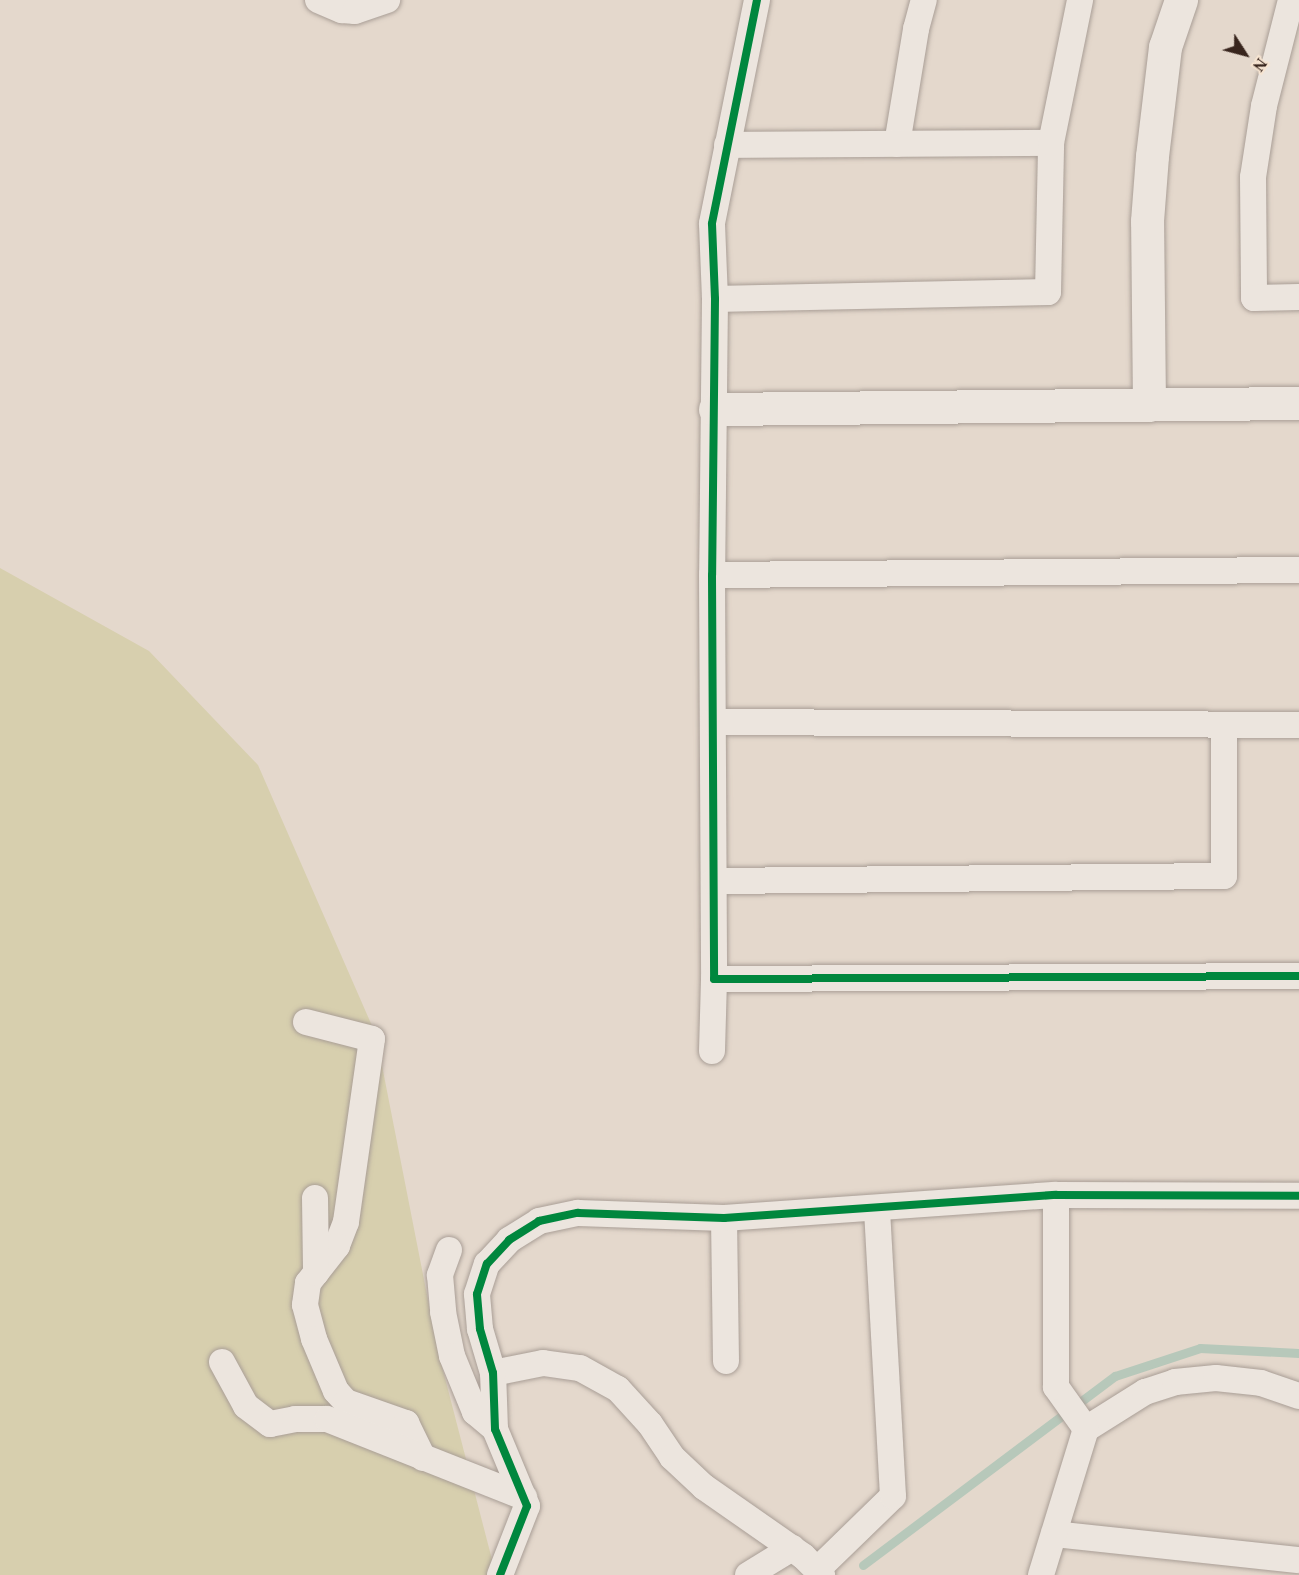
<!DOCTYPE html>
<html>
<head>
<meta charset="utf-8">
<style>
	body { margin:0 }
	#map { position:relative; width:1299px; height:1575px; overflow:hidden; background:#e4d8cc; font-family:Georgia,serif }
	div>[style] { position:absolute }
	.green>* { inset:0; background:#d7cfae }
	.stream>* { height:9px; margin:-4.5px; padding:0 4.5px; transform-origin:4.5px; border-radius:4.5px; background:#b7c8ba }
	.roads { filter:drop-shadow(0 0 2px #a99e96) drop-shadow(0 0 2px #a99e96) }
	.minor>* { height:26px; margin:-13px; padding:0 13px; transform-origin:13px; border-radius:13px; background:#ece5de }
	.tertiary>* { height:33px; margin:-16.5px; padding:0 16.5px; transform-origin:16.5px; border-radius:16.5px; background:#ece5de }
	.cycleway>* { height:8px; margin:-4px; padding:0 4px; transform-origin:4px; border-radius:4px; background:#00873e }
	span { translate:-50% -50%; white-space:nowrap; text-align:center; line-height:1.15; -webkit-text-stroke:4.5px #f6e4d1; paint-order:stroke }
	.north { position:absolute; left:1215px; top:24px; width:60px; height:60px; -webkit-text-stroke:4px #f6e4d1; paint-order:stroke; rotate:126deg; font-size:16px; font-weight:700; line-height:24px; text-align:center; color:#38251d }
	.north::after { content:''; display:block; margin:auto; width:21px; height:27px; background:#38251d; clip-path:polygon(50% 0,100% 100%,50% 72%,0 100%) }
</style>
</head>
<body>
<div id="map">
	<div class="green">
		<div style="clip-path:polygon(0 568px,149px 651px,258px 765px,376px 1035px,438px 1351px,496px 1575px,0 1575px)"></div>
	</div>
	<div class="stream">
		<div style="left:863px;top:1565px;width:315px;rotate:-36.9deg"></div>
		<div style="left:1115px;top:1376px;width:89px;rotate:-18.2deg"></div>
		<div style="left:1200px;top:1348px;width:99px;rotate:2.9deg"></div>
	</div>
	<div class="roads">
		<div class="minor">
			<div style="left:318px;top:0;width:26px;rotate:23deg"></div>
			<div style="left:342px;top:10px;width:13px;rotate:4deg"></div>
			<div style="left:355px;top:11px;width:34px;rotate:-19deg"></div>
			<div style="left:757px;top:0;width:228px;rotate:101.4deg"></div>
			<div style="left:712px;top:224px;width:75px;rotate:87.7deg"></div>
			<div style="left:715px;top:299px;width:276px;rotate:90.6deg"></div>
			<div style="left:712px;top:575px;width:404px;rotate:89.7deg"></div>
			<div style="left:714px;top:979px;width:585px;rotate:-0.29deg"></div>
			<div style="left:1291px;top:0;width:109px;rotate:104.3deg"></div>
			<div style="left:1264px;top:106px;width:72px;rotate:98.8deg"></div>
			<div style="left:1253px;top:177px;width:121px;rotate:89.5deg"></div>
			<div style="left:1254px;top:298px;width:45px;rotate:-1.3deg"></div>
			<div style="left:897px;top:144px;width:117px;rotate:-80.6deg"></div>
			<div style="left:916px;top:29px;width:30px;rotate:-75deg"></div>
			<div style="left:727px;top:145px;width:324px;rotate:-0.4deg"></div>
			<div style="left:715px;top:299px;width:333px;rotate:-1.2deg"></div>
			<div style="left:1048px;top:292px;width:149px;rotate:-88.8deg"></div>
			<div style="left:1051px;top:143px;width:146px;rotate:-78.5deg"></div>
			<div style="left:712px;top:575px;width:587px;rotate:-0.49deg"></div>
			<div style="left:713px;top:722px;width:586px;rotate:0.29deg"></div>
			<div style="left:714px;top:881px;width:510px;rotate:-0.56deg"></div>
			<div style="left:1224px;top:876px;width:149px;rotate:-90deg"></div>
			<div style="left:306px;top:1022px;width:68px;rotate:14.4deg"></div>
			<div style="left:372px;top:1039px;width:185px;rotate:98.1deg"></div>
			<div style="left:346px;top:1222px;width:26px;rotate:111deg"></div>
			<div style="left:337px;top:1246px;width:47px;rotate:128.1deg"></div>
			<div style="left:308px;top:1283px;width:22px;rotate:98deg"></div>
			<div style="left:305px;top:1305px;width:35px;rotate:75deg"></div>
			<div style="left:314px;top:1339px;width:56px;rotate:67.1deg"></div>
			<div style="left:336px;top:1391px;width:15px;rotate:48deg"></div>
			<div style="left:346px;top:1402px;width:64px;rotate:19.3deg"></div>
			<div style="left:406px;top:1423px;width:39px;rotate:64deg"></div>
			<div style="left:712px;top:1051px;width:72px;rotate:-88.4deg"></div>
			<div style="left:315px;top:1198px;width:75px;rotate:89.2deg"></div>
			<div style="left:724px;top:1218px;width:143px;rotate:89.2deg"></div>
			<div style="left:449px;top:1250px;width:27px;rotate:110deg"></div>
			<div style="left:440px;top:1275px;width:37px;rotate:85deg"></div>
			<div style="left:443px;top:1312px;width:45px;rotate:78.4deg"></div>
			<div style="left:452px;top:1356px;width:61px;rotate:67.7deg"></div>
			<div style="left:475px;top:1412px;width:26px;rotate:40deg"></div>
			<div style="left:222px;top:1362px;width:50px;rotate:61.4deg"></div>
			<div style="left:246px;top:1406px;width:30px;rotate:37deg"></div>
			<div style="left:270px;top:1424px;width:25px;rotate:-11deg"></div>
			<div style="left:295px;top:1419px;width:32px"></div>
			<div style="left:327px;top:1419px;width:212px;rotate:21.6deg"></div>
			<div style="left:493px;top:1373px;width:51px;rotate:-11.3deg"></div>
			<div style="left:543px;top:1363px;width:37px;rotate:8deg"></div>
			<div style="left:580px;top:1368px;width:43px;rotate:28.9deg"></div>
			<div style="left:618px;top:1389px;width:47px;rotate:47.6deg"></div>
			<div style="left:650px;top:1424px;width:40px;rotate:56deg"></div>
			<div style="left:672px;top:1457px;width:44px;rotate:43.2deg"></div>
			<div style="left:704px;top:1487px;width:121px;rotate:34.9deg"></div>
			<div style="left:803px;top:1556px;width:27px;rotate:45deg"></div>
			<div style="left:1086px;top:1429px;width:70px;rotate:-32.1deg"></div>
			<div style="left:1145px;top:1392px;width:32px;rotate:-18deg"></div>
			<div style="left:1175px;top:1382px;width:41px;rotate:-5.6deg"></div>
			<div style="left:1216px;top:1378px;width:45px;rotate:6.3deg"></div>
			<div style="left:1261px;top:1383px;width:40px;rotate:18.9deg"></div>
			<div style="left:1054px;top:1534px;width:246px;rotate:6.1deg"></div>
			<div style="left:817px;top:1570px;width:106px;rotate:-44.2deg"></div>
			<div style="left:893px;top:1496px;width:288px;rotate:-93.2deg"></div>
			<div style="left:500px;top:1575px;width:74px;rotate:-68.6deg"></div>
			<div style="left:527px;top:1506px;width:83px;rotate:-112.6deg"></div>
			<div style="left:495px;top:1429px;width:56px;rotate:-92deg"></div>
			<div style="left:493px;top:1373px;width:46px;rotate:-106.5deg"></div>
			<div style="left:480px;top:1329px;width:35px;rotate:-95deg"></div>
			<div style="left:477px;top:1294px;width:32px;rotate:-72deg"></div>
			<div style="left:487px;top:1264px;width:33px;rotate:-47deg"></div>
			<div style="left:509px;top:1240px;width:36px;rotate:-32deg"></div>
			<div style="left:539px;top:1221px;width:40px;rotate:-12deg"></div>
			<div style="left:578px;top:1213px;width:146px;rotate:2deg"></div>
			<div style="left:724px;top:1218px;width:333px;rotate:-4deg"></div>
			<div style="left:1056px;top:1195px;width:243px;rotate:0.2deg"></div>
			<div style="left:748px;top:1575px;width:52px;rotate:-31.5deg"></div>
			<div style="left:1041px;top:1575px;width:153px;rotate:-72.9deg"></div>
			<div style="left:1086px;top:1429px;width:52px;rotate:-125.5deg"></div>
			<div style="left:1056px;top:1387px;width:192px;rotate:-90deg"></div>
		</div>
		<div class="tertiary">
			<div style="left:1149px;top:405px;width:184px;rotate:-90.6deg"></div>
			<div style="left:1147px;top:221px;width:65px;rotate:-85.6deg"></div>
			<div style="left:1152px;top:156px;width:110px;rotate:-83.2deg"></div>
			<div style="left:1165px;top:47px;width:50px;rotate:-71.2deg"></div>
			<div style="left:715px;top:409px;width:584px;rotate:-0.59deg"></div>
		</div>
	</div>
	<div class="cycleway">
		<div style="left:757px;top:0;width:228px;rotate:101.4deg"></div>
		<div style="left:712px;top:224px;width:75px;rotate:87.7deg"></div>
		<div style="left:715px;top:299px;width:276px;rotate:90.6deg"></div>
		<div style="left:712px;top:575px;width:404px;rotate:89.7deg"></div>
		<div style="left:714px;top:979px;width:585px;rotate:-0.29deg"></div>
		<div style="left:500px;top:1575px;width:74px;rotate:-68.6deg"></div>
		<div style="left:527px;top:1506px;width:83px;rotate:-112.6deg"></div>
		<div style="left:495px;top:1429px;width:56px;rotate:-92deg"></div>
		<div style="left:493px;top:1373px;width:46px;rotate:-106.5deg"></div>
		<div style="left:480px;top:1329px;width:35px;rotate:-95deg"></div>
		<div style="left:477px;top:1294px;width:32px;rotate:-72deg"></div>
		<div style="left:487px;top:1264px;width:33px;rotate:-47deg"></div>
		<div style="left:509px;top:1240px;width:36px;rotate:-32deg"></div>
		<div style="left:539px;top:1221px;width:40px;rotate:-12deg"></div>
		<div style="left:578px;top:1213px;width:146px;rotate:2deg"></div>
		<div style="left:724px;top:1218px;width:333px;rotate:-4deg"></div>
		<div style="left:1056px;top:1195px;width:243px;rotate:0.2deg"></div>
	</div>
	<div class="north">N</div>
</div>
</body>
</html>
